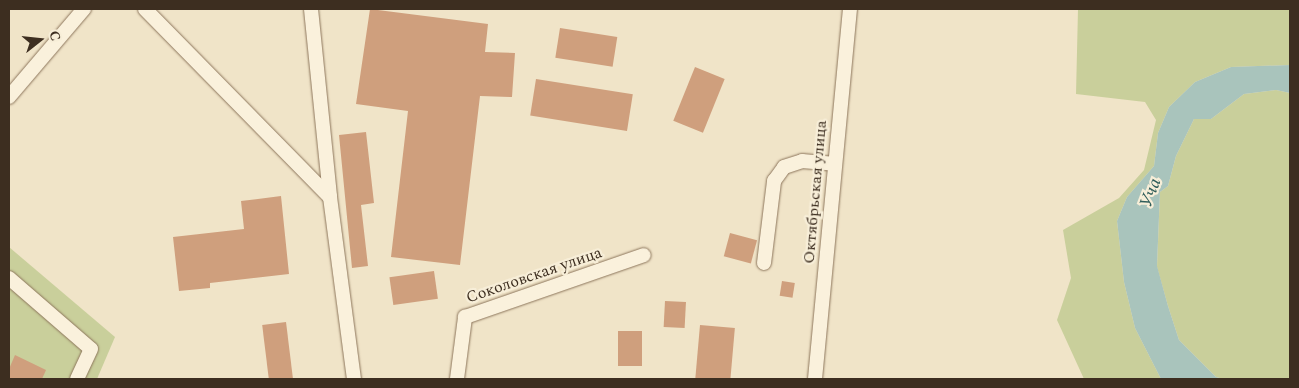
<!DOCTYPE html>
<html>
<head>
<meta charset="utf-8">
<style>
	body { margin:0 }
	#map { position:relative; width:1299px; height:388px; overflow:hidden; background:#f0e4c8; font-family:Spectral,serif }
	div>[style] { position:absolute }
	.green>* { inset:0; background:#c9cf9b }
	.water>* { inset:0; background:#a9c4bc }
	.building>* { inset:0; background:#cf9f7d; transform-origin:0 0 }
	.roads { filter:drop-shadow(0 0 1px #8d765c) drop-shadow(0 0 1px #8d765c) }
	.minor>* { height:14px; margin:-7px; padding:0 7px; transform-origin:7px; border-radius:7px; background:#faf1dc }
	span { translate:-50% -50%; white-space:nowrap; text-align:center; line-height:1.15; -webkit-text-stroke:4.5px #f7eed8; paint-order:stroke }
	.street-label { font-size:16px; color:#3d2e20 }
	.water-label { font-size:18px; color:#2f5d5a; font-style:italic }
	.frame { position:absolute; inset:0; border:10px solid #3d2e20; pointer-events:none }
	.north { position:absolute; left:15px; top:15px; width:50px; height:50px; -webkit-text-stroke:4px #f7eed8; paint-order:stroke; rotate:74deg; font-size:14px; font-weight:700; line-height:20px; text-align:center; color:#3d2e20 }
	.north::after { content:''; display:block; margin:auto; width:18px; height:22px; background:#3d2e20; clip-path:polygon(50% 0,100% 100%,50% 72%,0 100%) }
</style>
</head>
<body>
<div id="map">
	<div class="green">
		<div style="clip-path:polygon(1078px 9px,1290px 9px,1290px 65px,1231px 67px,1195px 82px,1169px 107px,1158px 133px,1154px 166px,1127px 197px,1117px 221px,1124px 282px,1135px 328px,1161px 379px,1084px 379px,1057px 320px,1071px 278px,1063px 230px,1119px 198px,1144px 170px,1156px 120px,1145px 102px,1076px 94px)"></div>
		<div style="clip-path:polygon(1276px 90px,1290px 93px,1290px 379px,1223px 379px,1216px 377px,1179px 340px,1168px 306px,1157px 267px,1160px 192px,1168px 186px,1176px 156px,1194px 119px,1211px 119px,1244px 94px)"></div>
		<div style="clip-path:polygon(9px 247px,115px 337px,97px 379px,9px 379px)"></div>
	</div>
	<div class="water">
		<div style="clip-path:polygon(1290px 65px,1290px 93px,1276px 90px,1244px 94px,1211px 119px,1194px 119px,1176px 156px,1168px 186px,1160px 192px,1157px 266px,1168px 306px,1179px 340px,1216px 377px,1223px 379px,1161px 379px,1135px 328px,1124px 282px,1117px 221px,1127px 197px,1154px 166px,1158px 133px,1169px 107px,1195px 82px,1231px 67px)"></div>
	</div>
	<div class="building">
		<div style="clip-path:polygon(370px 9px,488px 24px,485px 52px,515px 53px,512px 97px,480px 96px,460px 265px,391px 257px,408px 111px,356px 104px)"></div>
		<div style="left:560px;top:28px;width:58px;height:30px;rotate:9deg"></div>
		<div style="left:695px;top:67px;width:32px;height:58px;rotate:22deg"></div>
		<div style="left:536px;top:79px;width:98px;height:37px;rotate:9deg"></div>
		<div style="clip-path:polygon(366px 132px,374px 203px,361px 205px,368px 266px,352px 268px,339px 135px)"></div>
		<div style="clip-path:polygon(281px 196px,289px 274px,210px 283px,210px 288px,179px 291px,173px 237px,244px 229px,241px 201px)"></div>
		<div style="left:730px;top:233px;width:28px;height:24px;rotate:15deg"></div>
		<div style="left:434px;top:271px;width:28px;height:45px;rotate:82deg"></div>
		<div style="left:782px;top:281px;width:13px;height:15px;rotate:9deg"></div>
		<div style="left:665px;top:301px;width:21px;height:26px;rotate:3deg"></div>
		<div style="left:286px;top:322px;width:57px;height:24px;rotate:83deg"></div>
		<div style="left:700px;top:325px;width:35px;height:54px;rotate:5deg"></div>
		<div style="left:618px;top:331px;width:24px;height:35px"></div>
		<div style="clip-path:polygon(15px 355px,46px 370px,42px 379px,9px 379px,9px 369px)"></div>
	</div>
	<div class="roads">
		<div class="minor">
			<div style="left:145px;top:9px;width:264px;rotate:45.5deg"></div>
			<div style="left:311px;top:9px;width:189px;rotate:84.2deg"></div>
			<div style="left:330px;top:197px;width:184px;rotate:82.5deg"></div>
			<div style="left:9px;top:97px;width:116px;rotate:-49.6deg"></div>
			<div style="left:764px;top:263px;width:83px;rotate:-83deg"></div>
			<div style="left:774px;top:181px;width:17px;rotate:-54deg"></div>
			<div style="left:784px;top:167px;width:19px;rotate:-18deg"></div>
			<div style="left:802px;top:161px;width:33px;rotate:5deg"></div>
			<div style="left:9px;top:278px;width:108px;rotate:40.9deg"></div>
			<div style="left:91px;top:349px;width:33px;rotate:115deg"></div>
			<div style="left:457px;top:379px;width:63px;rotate:-82.6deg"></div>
			<div style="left:465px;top:317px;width:189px;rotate:-19.1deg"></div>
			<div style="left:815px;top:379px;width:372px;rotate:-84.6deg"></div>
		</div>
	</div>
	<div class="street-label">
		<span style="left:815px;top:192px;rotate:-85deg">Октябрьская улица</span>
		<span style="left:534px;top:275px;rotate:-19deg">Соколовская улица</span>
	</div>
	<div class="water-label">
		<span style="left:1151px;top:193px;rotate:-69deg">Уча</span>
	</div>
	<div class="frame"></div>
	<div class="north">С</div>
</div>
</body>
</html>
